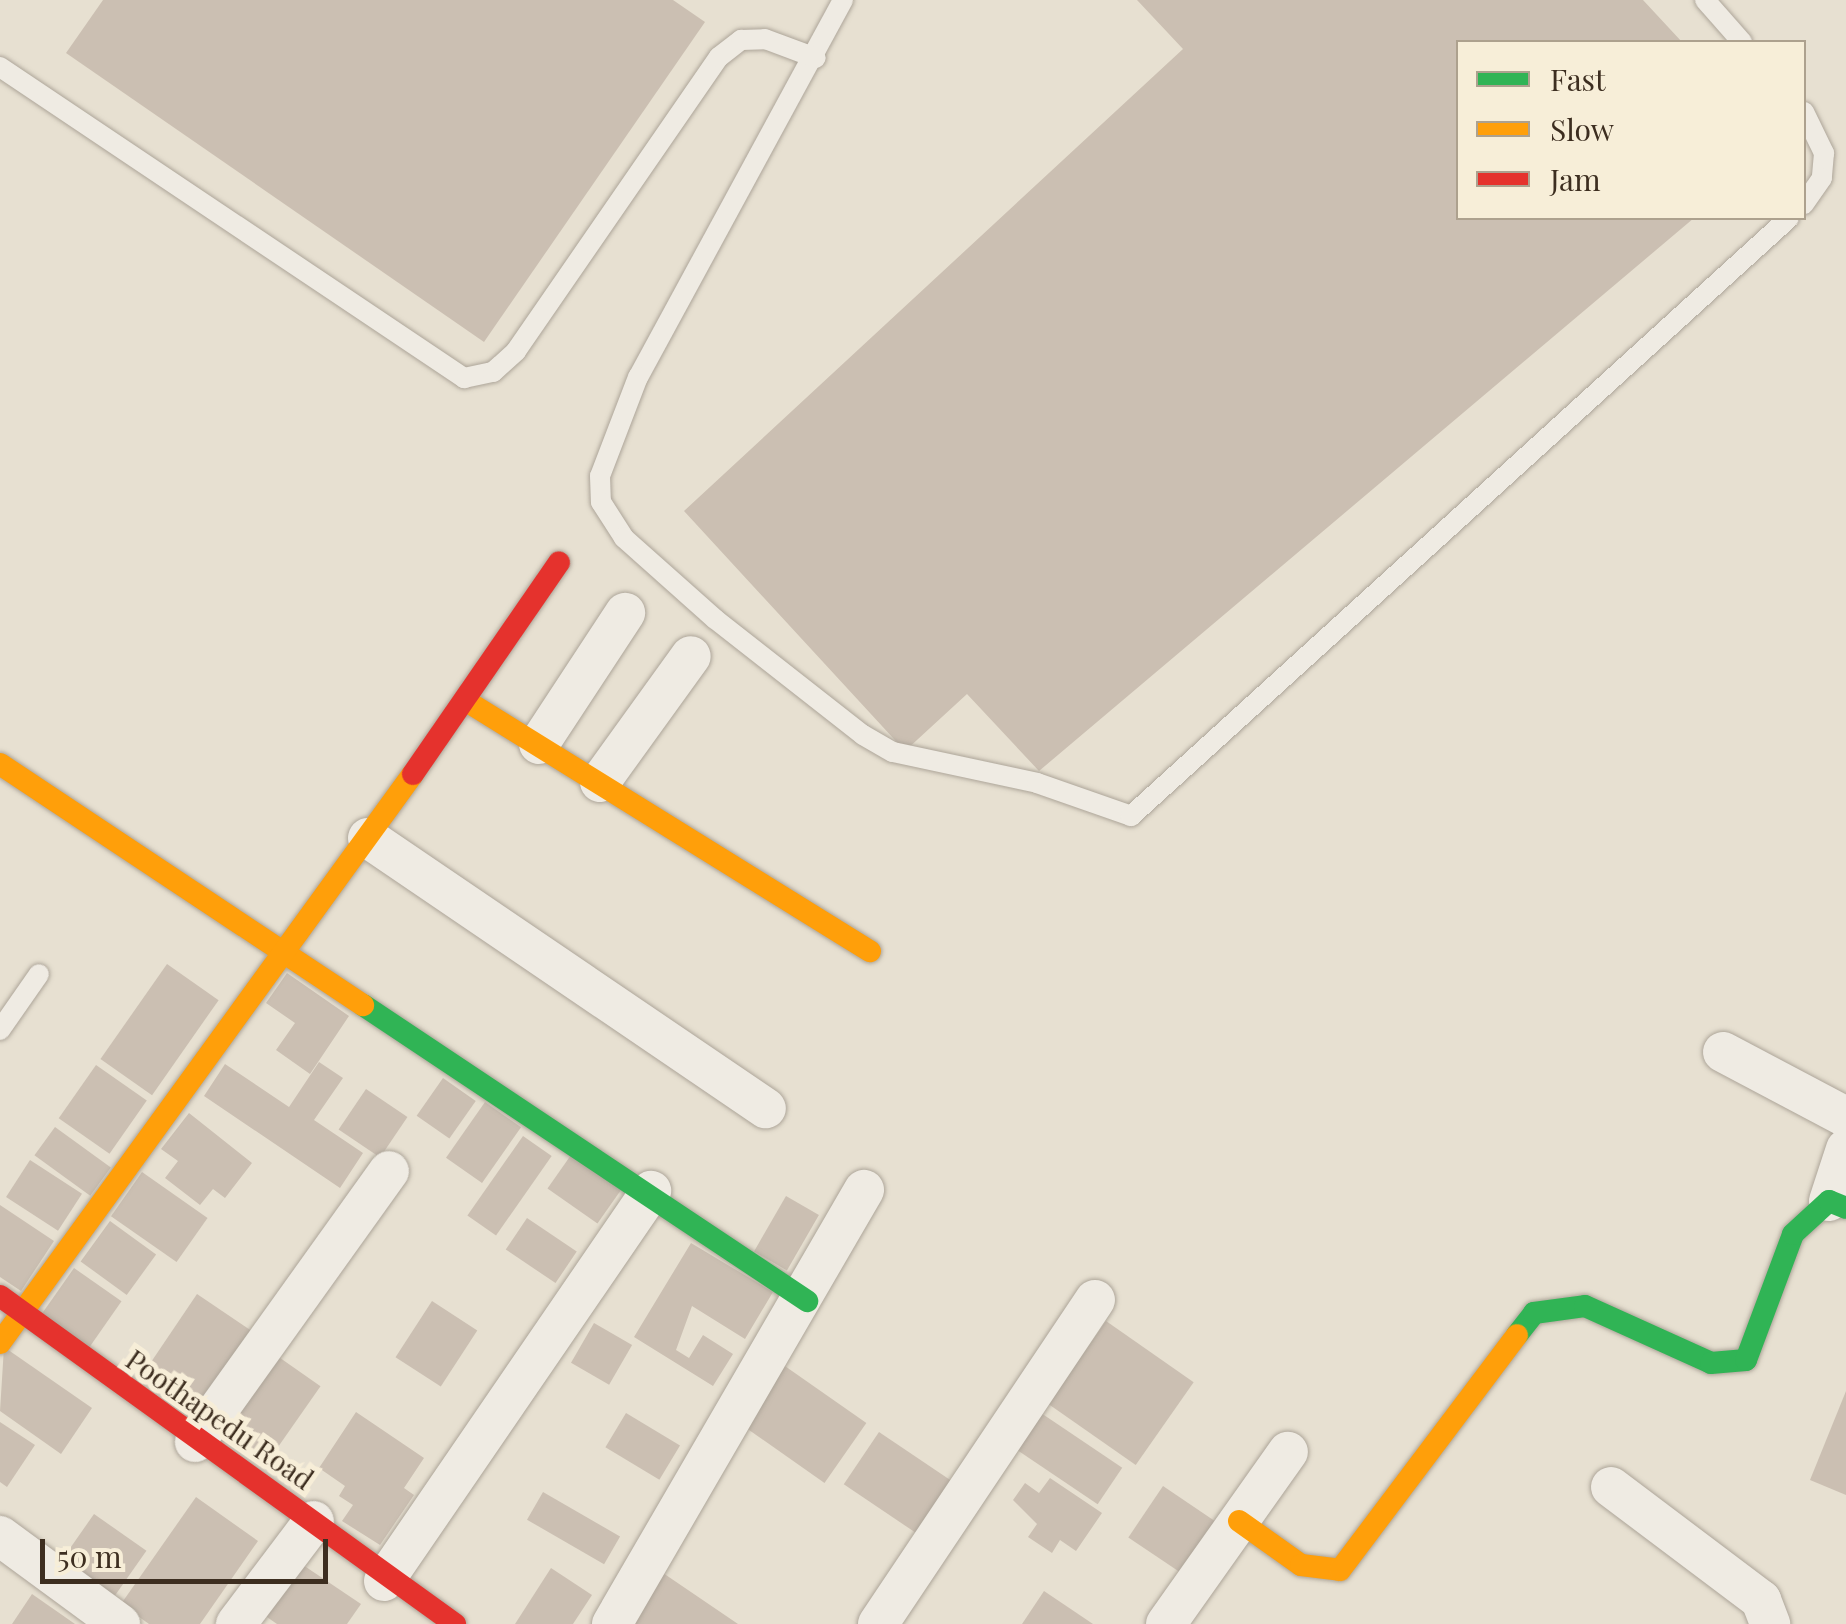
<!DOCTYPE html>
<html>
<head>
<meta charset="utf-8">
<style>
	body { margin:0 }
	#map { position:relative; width:1846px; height:1624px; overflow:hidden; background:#e7e0d1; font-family:"Playfair Display",serif }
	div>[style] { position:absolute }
	.building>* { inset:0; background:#cbbfb2; transform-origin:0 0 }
	.roads { filter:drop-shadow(0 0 2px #ada599) drop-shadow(0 0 2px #ada599) }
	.lane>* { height:20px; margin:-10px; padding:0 10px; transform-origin:10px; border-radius:10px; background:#efebe3 }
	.street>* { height:40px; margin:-20px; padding:0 20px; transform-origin:20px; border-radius:20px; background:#efebe3 }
	.fast>* { height:22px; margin:-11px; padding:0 11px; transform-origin:11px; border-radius:11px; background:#30b455 }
	.slow>* { height:22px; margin:-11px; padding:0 11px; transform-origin:11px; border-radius:11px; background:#ff9f0a }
	.jam>* { height:22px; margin:-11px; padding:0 11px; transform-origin:11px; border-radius:11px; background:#e5322d }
	span { translate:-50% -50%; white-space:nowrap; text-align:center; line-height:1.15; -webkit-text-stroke:10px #f7eed8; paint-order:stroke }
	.street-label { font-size:28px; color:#3d2e20 }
	.legend { position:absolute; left:1456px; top:40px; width:350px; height:180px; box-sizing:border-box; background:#f7eed8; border:2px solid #ada18e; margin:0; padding:12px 18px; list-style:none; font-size:30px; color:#3d2e20 }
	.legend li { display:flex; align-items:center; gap:20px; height:50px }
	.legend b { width:50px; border:2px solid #ada18e }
	.scale { position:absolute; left:40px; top:1539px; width:288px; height:45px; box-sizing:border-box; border:5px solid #3d2e20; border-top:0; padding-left:12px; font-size:30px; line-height:35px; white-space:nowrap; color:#3d2e20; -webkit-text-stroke:8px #f7eed8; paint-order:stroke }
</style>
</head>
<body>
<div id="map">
	<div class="building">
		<div style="clip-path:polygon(103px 0,673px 0,705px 22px,484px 342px,66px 53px)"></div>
		<div style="clip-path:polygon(1137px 0,1643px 0,1682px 42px,1458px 42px,1458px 218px,1694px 218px,1039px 771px,967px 694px,905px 751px,684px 511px,1183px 49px)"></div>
		<div style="left:167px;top:964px;width:63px;height:116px;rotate:35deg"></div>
		<div style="clip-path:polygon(287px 973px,349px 1016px,310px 1074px,276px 1050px,295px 1023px,266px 1003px)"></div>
		<div style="clip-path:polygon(319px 1062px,343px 1078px,314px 1120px,363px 1153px,340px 1188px,204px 1096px,225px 1064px,289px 1107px)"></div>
		<div style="left:96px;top:1065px;width:62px;height:65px;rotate:35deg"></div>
		<div style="left:443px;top:1078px;width:40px;height:46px;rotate:35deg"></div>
		<div style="left:366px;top:1089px;width:50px;height:49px;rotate:34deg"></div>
		<div style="left:485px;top:1102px;width:44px;height:68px;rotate:35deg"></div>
		<div style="clip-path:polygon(189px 1113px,252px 1163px,225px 1198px,213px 1189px,200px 1205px,165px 1178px,178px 1161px,161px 1149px)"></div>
		<div style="left:55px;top:1127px;width:69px;height:35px;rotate:36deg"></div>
		<div style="left:523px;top:1136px;width:35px;height:97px;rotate:35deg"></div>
		<div style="left:571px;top:1155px;width:61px;height:41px;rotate:35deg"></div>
		<div style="left:30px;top:1160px;width:62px;height:44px;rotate:33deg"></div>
		<div style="left:142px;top:1172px;width:80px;height:54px;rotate:35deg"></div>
		<div style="left:786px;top:1196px;width:38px;height:64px;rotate:30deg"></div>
		<div style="clip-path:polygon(0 1205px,54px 1241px,21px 1291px,0 1277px)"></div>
		<div style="left:527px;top:1218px;width:60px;height:38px;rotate:34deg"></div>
		<div style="left:110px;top:1221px;width:57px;height:50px;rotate:36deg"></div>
		<div style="clip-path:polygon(691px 1243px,773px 1292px,745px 1339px,692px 1306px,676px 1350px,689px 1358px,703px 1335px,733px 1354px,713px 1386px,634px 1337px)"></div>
		<div style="left:74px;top:1268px;width:58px;height:56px;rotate:35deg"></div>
		<div style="left:197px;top:1294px;width:66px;height:96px;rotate:34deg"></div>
		<div style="left:432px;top:1301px;width:54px;height:67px;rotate:33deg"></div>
		<div style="left:1106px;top:1321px;width:107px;height:101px;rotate:35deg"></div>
		<div style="left:594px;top:1323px;width:44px;height:46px;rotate:30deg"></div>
		<div style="clip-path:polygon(4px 1347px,92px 1408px,61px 1454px,0 1411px)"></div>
		<div style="left:273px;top:1353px;width:58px;height:93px;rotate:35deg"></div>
		<div style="left:782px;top:1364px;width:103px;height:73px;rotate:35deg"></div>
		<div style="clip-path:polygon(1846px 1391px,1846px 1495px,1810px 1480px)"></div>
		<div style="clip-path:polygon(356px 1412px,424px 1458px,404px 1488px,414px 1495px,380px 1545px,342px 1521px,353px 1505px,339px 1496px,345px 1486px,319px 1468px)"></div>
		<div style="left:626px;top:1413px;width:63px;height:40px;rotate:31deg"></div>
		<div style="left:1041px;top:1413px;width:98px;height:44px;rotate:34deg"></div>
		<div style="clip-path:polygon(0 1422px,35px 1445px,7px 1487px,0 1482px)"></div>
		<div style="left:879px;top:1432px;width:98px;height:63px;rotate:34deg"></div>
		<div style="clip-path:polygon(1050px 1478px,1102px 1513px,1076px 1551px,1060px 1540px,1052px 1553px,1028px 1537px,1037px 1524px,1013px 1500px,1025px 1483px,1039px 1493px)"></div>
		<div style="left:1163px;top:1486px;width:66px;height:62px;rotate:34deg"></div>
		<div style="left:543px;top:1492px;width:89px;height:32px;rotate:30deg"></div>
		<div style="clip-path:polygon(196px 1497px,258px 1541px,200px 1624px,149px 1624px,121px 1604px)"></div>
		<div style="left:94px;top:1514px;width:64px;height:60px;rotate:35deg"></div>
		<div style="clip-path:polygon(300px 1563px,361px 1604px,347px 1624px,277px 1624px,264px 1615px)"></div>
		<div style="clip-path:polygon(551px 1568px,592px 1595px,573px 1624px,515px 1624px)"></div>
		<div style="clip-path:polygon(663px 1573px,738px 1624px,629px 1624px)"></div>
		<div style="clip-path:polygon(1044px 1591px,1093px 1624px,1022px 1624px)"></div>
		<div style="clip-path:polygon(32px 1594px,75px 1624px,12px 1624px)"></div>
	</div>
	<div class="roads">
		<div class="lane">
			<div style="left:843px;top:0;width:429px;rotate:118.5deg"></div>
			<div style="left:638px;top:377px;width:106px;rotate:111deg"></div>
			<div style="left:600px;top:476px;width:26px;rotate:88deg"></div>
			<div style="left:601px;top:502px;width:43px;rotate:57.4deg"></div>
			<div style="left:624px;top:538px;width:122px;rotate:41.7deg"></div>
			<div style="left:715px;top:619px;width:188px;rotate:38.1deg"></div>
			<div style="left:863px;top:735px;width:34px;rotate:30deg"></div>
			<div style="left:893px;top:752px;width:147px;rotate:12.1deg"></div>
			<div style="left:1037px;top:783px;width:100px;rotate:19.3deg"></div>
			<div style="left:1131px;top:816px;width:889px;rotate:-42.27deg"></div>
			<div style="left:1705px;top:0;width:56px;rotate:48.6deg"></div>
			<div style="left:0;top:67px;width:559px;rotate:33.83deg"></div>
			<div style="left:464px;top:378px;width:30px;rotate:-12deg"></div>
			<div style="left:493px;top:372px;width:31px;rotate:-42deg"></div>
			<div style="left:516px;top:351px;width:357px;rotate:-55.4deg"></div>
			<div style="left:719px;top:57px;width:28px;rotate:-38deg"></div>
			<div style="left:741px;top:40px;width:24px;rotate:-2deg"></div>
			<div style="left:765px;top:39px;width:54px;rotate:20.4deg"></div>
			<div style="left:1804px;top:112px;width:46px;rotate:64deg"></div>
			<div style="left:1824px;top:153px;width:25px;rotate:95deg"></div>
			<div style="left:1822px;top:178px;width:32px;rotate:125deg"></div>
			<div style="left:0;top:1030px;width:68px;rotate:-55.1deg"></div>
		</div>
		<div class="street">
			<div style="left:539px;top:744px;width:157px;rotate:-56.7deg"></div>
			<div style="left:600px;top:782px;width:155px;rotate:-54.2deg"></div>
			<div style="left:368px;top:838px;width:481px;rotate:34.2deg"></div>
			<div style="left:1723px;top:1052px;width:139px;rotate:27.9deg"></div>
			<div style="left:1829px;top:1201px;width:55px;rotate:-71.9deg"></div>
			<div style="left:195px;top:1442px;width:333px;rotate:-54.4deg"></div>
			<div style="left:1611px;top:1487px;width:188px;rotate:37deg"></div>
			<div style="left:1761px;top:1600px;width:26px;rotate:69deg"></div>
			<div style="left:0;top:1536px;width:149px;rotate:36.3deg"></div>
			<div style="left:384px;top:1581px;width:473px;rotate:-55.6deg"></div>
			<div style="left:236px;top:1624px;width:129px;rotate:-52.9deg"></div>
			<div style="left:612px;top:1624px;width:502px;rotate:-59.86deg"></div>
			<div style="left:878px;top:1624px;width:390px;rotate:-56.2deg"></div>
			<div style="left:1166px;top:1624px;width:211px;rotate:-54.7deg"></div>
		</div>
		<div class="fast">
			<div style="left:363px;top:1005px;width:534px;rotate:33.69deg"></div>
			<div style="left:1517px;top:1335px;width:28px;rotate:-52deg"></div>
			<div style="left:1534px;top:1313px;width:51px;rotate:-7.8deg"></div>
			<div style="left:1585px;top:1306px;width:138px;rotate:24.3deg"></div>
			<div style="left:1711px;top:1363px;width:35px;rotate:-5deg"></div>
			<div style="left:1746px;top:1360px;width:134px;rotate:-69.5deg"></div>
			<div style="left:1793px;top:1234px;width:49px;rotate:-42.5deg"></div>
			<div style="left:1829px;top:1201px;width:18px;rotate:22deg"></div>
		</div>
		<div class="slow">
			<div style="left:468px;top:702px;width:473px;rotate:31.8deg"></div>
			<div style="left:0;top:764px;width:436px;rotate:33.6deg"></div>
			<div style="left:0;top:1343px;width:703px;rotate:-54.03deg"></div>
			<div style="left:1239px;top:1521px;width:76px;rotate:35.4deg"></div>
			<div style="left:1301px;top:1565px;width:39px;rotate:7deg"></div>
			<div style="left:1340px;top:1570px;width:294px;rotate:-53deg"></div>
		</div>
		<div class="jam">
			<div style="left:413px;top:774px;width:257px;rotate:-55.4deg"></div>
			<div style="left:0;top:1296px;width:561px;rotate:35.79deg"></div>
		</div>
	</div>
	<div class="street-label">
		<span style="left:220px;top:1419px;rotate:35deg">Poothapedu Road</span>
	</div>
	<ul class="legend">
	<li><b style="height:12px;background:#30b455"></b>Fast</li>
	<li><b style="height:12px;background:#ff9f0a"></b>Slow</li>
	<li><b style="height:12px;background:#e5322d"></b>Jam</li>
	</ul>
	<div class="scale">50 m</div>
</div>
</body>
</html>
